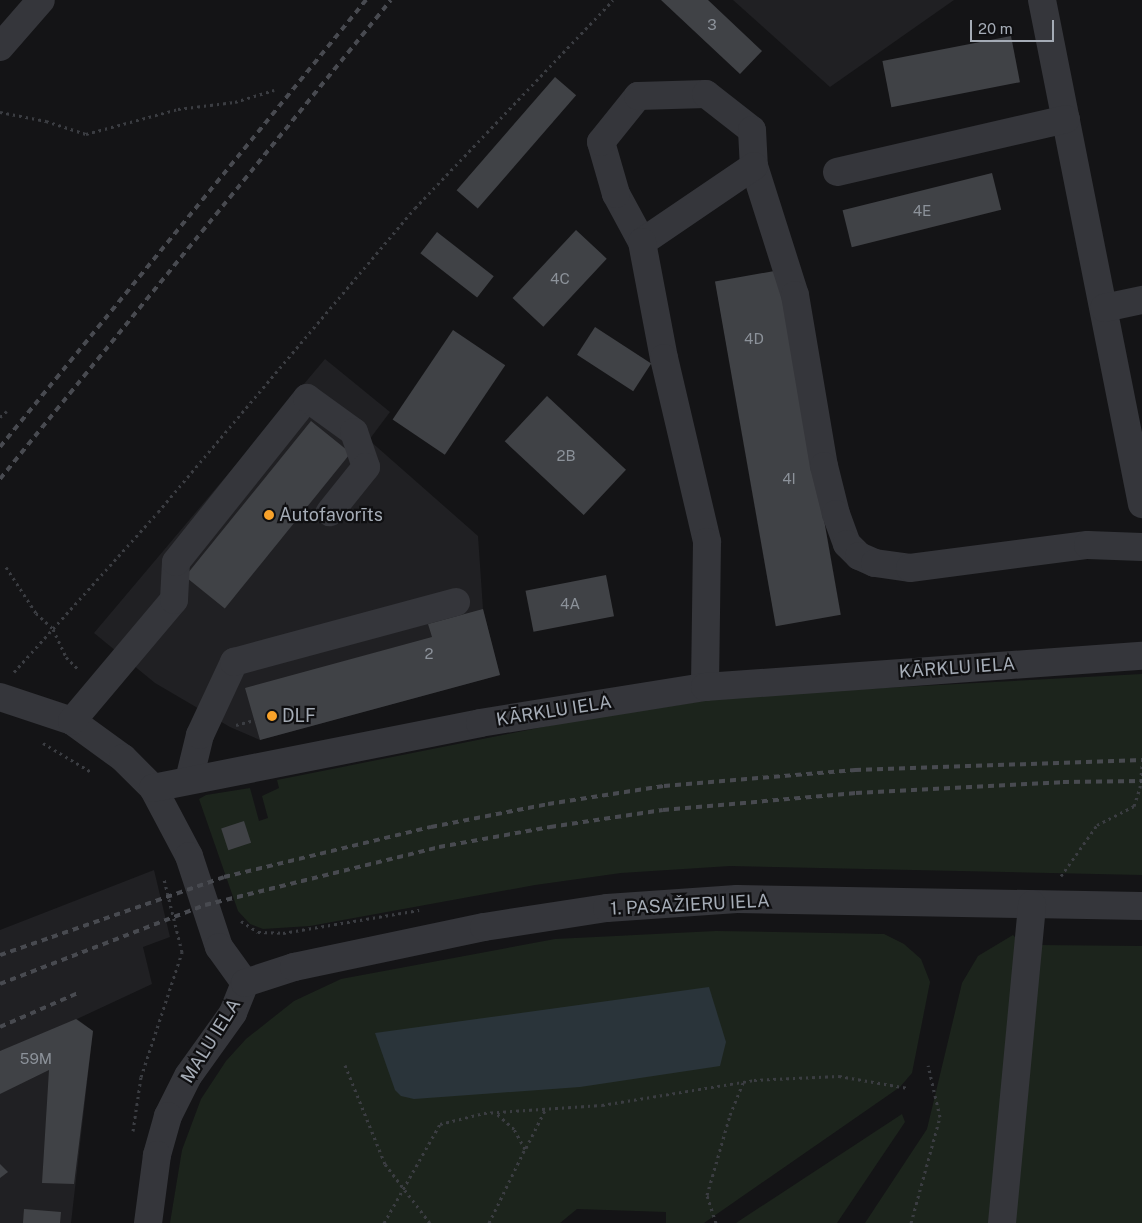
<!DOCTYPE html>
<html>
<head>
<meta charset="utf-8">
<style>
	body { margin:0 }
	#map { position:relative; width:1142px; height:1223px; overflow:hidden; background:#141416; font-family:"Public Sans",sans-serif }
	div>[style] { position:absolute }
	.built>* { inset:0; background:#202023 }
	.green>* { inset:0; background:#1c241c }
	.water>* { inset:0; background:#2a343a }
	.building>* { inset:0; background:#404246; transform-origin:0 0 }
	.path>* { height:3px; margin-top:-1.5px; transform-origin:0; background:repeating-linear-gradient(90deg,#3b3d42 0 2.5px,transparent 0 6.5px) }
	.minor>* { height:28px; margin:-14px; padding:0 14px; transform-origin:14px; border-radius:14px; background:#35363b }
	.rail>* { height:4px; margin-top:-2px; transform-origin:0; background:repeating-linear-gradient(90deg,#484a50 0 6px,transparent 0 11px) }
	.dots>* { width:14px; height:14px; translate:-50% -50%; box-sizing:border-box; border:2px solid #0f0f11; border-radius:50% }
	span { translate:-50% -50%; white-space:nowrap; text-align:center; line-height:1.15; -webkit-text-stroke:4.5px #0f0f11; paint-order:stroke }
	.number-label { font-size:15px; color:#8c929a }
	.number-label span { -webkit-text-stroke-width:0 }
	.poi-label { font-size:18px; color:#a5acb6 }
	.left { translate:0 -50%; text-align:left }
	.street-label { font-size:18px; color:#a5acb6 }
	.scale { position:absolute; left:970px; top:20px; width:84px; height:22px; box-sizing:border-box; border:2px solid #a5acb6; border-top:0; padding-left:6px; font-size:15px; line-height:18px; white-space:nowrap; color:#a5acb6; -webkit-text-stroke:4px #0f0f11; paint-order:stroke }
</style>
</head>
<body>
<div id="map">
	<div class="built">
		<div style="clip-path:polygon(733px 0,954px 0,830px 87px)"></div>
		<div style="clip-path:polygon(325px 359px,390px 412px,369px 440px,478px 536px,483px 609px,500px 675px,260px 740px,230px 727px,155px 683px,94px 633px)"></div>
		<div style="clip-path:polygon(154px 870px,170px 937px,143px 947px,152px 984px,77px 1019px,93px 1031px,71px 1223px,0 1223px,0 930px)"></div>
	</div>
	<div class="green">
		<div style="clip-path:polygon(1142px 674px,1142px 875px,730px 866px,621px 873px,535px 885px,310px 926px,263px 929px,250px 924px,238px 911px,199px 799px,206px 795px,250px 788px,259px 821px,268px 818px,262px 796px,279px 788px,277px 780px,563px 723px,735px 696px)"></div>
		<div style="clip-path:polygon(716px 931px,884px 934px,904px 944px,921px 959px,930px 982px,912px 1073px,900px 1087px,704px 1223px,666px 1223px,666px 1212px,577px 1209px,560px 1223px,170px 1223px,182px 1150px,201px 1099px,226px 1061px,246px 1039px,294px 1001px,341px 979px,555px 939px)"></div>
		<div style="clip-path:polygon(1013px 935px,1020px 942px,1038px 945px,1142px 946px,1142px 1223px,865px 1223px,927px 1129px,962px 983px,978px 956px)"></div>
		<div style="clip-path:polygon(902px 1114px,905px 1122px,837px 1223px,736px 1223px)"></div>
	</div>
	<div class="water">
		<div style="clip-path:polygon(709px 987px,726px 1042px,720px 1066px,580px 1087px,414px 1099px,401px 1096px,395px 1090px,375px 1033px)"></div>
	</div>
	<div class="building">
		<div style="clip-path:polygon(661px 0,708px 0,762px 51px,740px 74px)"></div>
		<div style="left:1011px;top:36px;width:47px;height:131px;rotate:79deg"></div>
		<div style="left:555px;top:77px;width:28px;height:150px;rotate:41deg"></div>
		<div style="left:992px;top:173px;width:38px;height:154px;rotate:76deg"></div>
		<div style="left:576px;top:230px;width:42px;height:93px;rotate:43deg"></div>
		<div style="left:437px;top:232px;width:72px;height:27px;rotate:38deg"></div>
		<div style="left:780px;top:270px;width:350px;height:66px;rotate:80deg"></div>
		<div style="left:595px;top:327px;width:67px;height:33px;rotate:33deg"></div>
		<div style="left:453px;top:330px;width:63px;height:108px;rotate:34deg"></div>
		<div style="left:547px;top:396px;width:108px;height:62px;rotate:43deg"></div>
		<div style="left:311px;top:421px;width:51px;height:200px;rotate:39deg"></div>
		<div style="left:606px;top:575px;width:42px;height:82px;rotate:79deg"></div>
		<div style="clip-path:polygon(483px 609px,500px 675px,260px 740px,245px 688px,432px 637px,428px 624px)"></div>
		<div style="left:244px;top:821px;width:23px;height:24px;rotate:72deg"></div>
		<div style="clip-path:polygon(76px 1019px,93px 1031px,74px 1184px,42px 1183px,49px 1070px,0 1094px,0 1051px)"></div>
		<div style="clip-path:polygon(0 1164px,8px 1172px,0 1178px)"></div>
		<div style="clip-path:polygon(24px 1209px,61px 1212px,60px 1223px,23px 1223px)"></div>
	</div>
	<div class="path">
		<div style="left:0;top:112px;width:47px;rotate:11.1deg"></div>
		<div style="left:46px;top:121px;width:42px;rotate:18deg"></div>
		<div style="left:86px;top:134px;width:95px;rotate:-15.2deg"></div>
		<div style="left:178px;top:109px;width:57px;rotate:-7deg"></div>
		<div style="left:235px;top:102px;width:41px;rotate:-17.1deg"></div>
		<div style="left:0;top:417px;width:9px;rotate:-41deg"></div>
		<div style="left:6px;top:567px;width:55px;rotate:56.9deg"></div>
		<div style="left:36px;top:613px;width:23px;rotate:43deg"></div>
		<div style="left:53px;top:629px;width:31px;rotate:65deg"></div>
		<div style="left:66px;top:657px;width:18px;rotate:45deg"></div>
		<div style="left:14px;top:672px;width:215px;rotate:-48deg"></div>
		<div style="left:158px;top:512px;width:398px;rotate:-49.8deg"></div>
		<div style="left:415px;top:208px;width:287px;rotate:-46.4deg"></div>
		<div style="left:236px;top:725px;width:20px;rotate:-15deg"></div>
		<div style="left:43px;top:743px;width:58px;rotate:31deg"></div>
		<div style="left:1061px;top:876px;width:62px;rotate:-54.8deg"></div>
		<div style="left:1097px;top:825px;width:42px;rotate:-27.2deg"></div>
		<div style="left:1134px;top:806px;width:19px;rotate:-72deg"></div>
		<div style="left:1140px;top:788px;width:25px;rotate:-85deg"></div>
		<div style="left:241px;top:921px;width:20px;rotate:33deg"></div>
		<div style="left:258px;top:932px;width:25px;rotate:2deg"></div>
		<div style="left:283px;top:933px;width:138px;rotate:-9.6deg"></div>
		<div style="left:345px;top:1065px;width:107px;rotate:68deg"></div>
		<div style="left:385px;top:1164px;width:74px;rotate:52.7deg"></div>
		<div style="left:133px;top:1131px;width:55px;rotate:-81.6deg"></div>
		<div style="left:141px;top:1077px;width:132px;rotate:-71.8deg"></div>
		<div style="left:182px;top:952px;width:75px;rotate:-103.9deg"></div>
		<div style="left:526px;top:1148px;width:45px;rotate:-63.4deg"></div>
		<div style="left:384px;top:1223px;width:114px;rotate:-60.5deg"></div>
		<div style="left:440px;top:1124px;width:45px;rotate:-14deg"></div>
		<div style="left:484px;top:1113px;width:118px;rotate:-3.9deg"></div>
		<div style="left:602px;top:1105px;width:154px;rotate:-9.3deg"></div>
		<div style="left:754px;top:1080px;width:85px;rotate:-2.7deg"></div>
		<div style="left:839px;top:1076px;width:70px;rotate:9.9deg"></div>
		<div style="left:489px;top:1223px;width:82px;rotate:-64.1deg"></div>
		<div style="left:525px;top:1149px;width:23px;rotate:-119deg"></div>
		<div style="left:514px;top:1129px;width:25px;rotate:-138deg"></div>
		<div style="left:716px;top:1223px;width:29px;rotate:-108deg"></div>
		<div style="left:707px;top:1195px;width:83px;rotate:-74deg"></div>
		<div style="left:730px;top:1115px;width:35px;rotate:-68deg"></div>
		<div style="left:911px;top:1223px;width:110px;rotate:-74.7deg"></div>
		<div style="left:940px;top:1117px;width:53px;rotate:-103deg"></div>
	</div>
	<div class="minor">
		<div style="left:1042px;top:0;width:514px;rotate:78.78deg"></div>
		<div style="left:0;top:47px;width:62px;rotate:-48.9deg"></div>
		<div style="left:754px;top:166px;width:135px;rotate:72.4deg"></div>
		<div style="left:795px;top:295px;width:173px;rotate:80.4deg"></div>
		<div style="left:824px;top:466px;width:49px;rotate:76deg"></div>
		<div style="left:836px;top:514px;width:32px;rotate:70deg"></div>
		<div style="left:847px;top:544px;width:17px;rotate:45deg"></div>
		<div style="left:859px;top:556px;width:17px;rotate:24deg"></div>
		<div style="left:875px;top:563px;width:35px;rotate:8deg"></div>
		<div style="left:910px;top:568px;width:179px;rotate:-7.4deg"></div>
		<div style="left:1088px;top:545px;width:54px;rotate:2.1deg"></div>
		<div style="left:837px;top:172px;width:235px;rotate:-13deg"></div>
		<div style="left:642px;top:242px;width:55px;rotate:-118.4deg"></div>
		<div style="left:616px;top:194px;width:54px;rotate:-106.1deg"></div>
		<div style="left:601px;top:142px;width:59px;rotate:-51.2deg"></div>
		<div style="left:638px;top:96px;width:68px;rotate:-1.7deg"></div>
		<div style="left:706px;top:94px;width:58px;rotate:38deg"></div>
		<div style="left:752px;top:130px;width:36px;rotate:87deg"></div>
		<div style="left:754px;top:166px;width:135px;rotate:145.8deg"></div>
		<div style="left:642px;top:242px;width:118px;rotate:79.3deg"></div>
		<div style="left:664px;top:358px;width:189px;rotate:76.8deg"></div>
		<div style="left:707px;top:542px;width:145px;rotate:90.8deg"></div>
		<div style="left:1104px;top:308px;width:39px;rotate:-12deg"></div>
		<div style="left:0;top:697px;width:76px;rotate:18.4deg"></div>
		<div style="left:72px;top:721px;width:63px;rotate:36deg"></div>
		<div style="left:123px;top:758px;width:42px;rotate:45deg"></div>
		<div style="left:153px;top:788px;width:77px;rotate:62.1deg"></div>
		<div style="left:189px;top:856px;width:96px;rotate:71.8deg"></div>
		<div style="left:219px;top:947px;width:44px;rotate:54.2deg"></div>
		<div style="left:245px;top:983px;width:32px;rotate:112deg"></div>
		<div style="left:233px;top:1013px;width:77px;rotate:125.5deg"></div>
		<div style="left:188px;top:1076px;width:45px;rotate:116.6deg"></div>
		<div style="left:168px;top:1116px;width:41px;rotate:105.8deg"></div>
		<div style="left:157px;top:1155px;width:69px;rotate:97.5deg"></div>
		<div style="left:72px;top:721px;width:158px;rotate:-49.9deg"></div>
		<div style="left:174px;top:600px;width:38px;rotate:-87deg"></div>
		<div style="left:176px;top:562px;width:210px;rotate:-51.4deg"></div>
		<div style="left:307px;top:398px;width:58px;rotate:35.9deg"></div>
		<div style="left:354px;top:432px;width:37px;rotate:71deg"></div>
		<div style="left:366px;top:467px;width:58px;rotate:128.7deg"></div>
		<div style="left:189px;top:780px;width:46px;rotate:-76.3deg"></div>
		<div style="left:200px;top:735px;width:81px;rotate:-65deg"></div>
		<div style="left:234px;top:662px;width:230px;rotate:-15.1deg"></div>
		<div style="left:153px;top:788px;width:333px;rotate:-11.2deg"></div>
		<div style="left:480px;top:723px;width:228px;rotate:-9.1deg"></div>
		<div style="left:705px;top:687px;width:438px;rotate:-4.1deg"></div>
		<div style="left:245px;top:983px;width:52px;rotate:-18.1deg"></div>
		<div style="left:294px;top:967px;width:194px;rotate:-11.9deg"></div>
		<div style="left:484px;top:927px;width:124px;rotate:-8.8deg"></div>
		<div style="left:607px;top:908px;width:130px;rotate:-4deg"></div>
		<div style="left:737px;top:899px;width:405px;rotate:1deg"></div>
		<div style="left:1002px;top:1223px;width:320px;rotate:-84.6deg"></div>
	</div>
	<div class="rail">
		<div style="left:0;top:447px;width:578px;rotate:-50.69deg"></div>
		<div style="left:0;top:479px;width:618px;rotate:-50.78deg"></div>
		<div style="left:0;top:955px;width:237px;rotate:-19.2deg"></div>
		<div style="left:224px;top:877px;width:213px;rotate:-13.6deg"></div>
		<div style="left:431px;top:827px;width:119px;rotate:-11.1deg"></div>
		<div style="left:548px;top:804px;width:117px;rotate:-8.8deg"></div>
		<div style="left:664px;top:786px;width:192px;rotate:-4.8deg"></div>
		<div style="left:855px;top:770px;width:287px;rotate:-2deg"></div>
		<div style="left:0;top:984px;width:220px;rotate:-21.1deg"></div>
		<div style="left:205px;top:905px;width:241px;rotate:-13.9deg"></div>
		<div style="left:439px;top:847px;width:113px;rotate:-10.2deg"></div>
		<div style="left:550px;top:827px;width:114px;rotate:-8.6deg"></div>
		<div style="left:663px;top:810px;width:194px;rotate:-5deg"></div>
		<div style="left:856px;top:793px;width:207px;rotate:-3deg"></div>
		<div style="left:1063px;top:782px;width:79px;rotate:-0.7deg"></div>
		<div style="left:0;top:1027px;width:85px;rotate:-23.6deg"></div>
	</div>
	<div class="dots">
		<div style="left:269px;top:515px;background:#f8a22a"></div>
		<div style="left:272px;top:716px;background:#f8a22a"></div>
	</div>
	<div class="number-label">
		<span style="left:712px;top:25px">3</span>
		<span style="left:922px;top:211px">4E</span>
		<span style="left:560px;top:279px">4C</span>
		<span style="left:754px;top:339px">4D</span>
		<span style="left:566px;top:456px">2B</span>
		<span style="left:789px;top:479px">4I</span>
		<span style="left:570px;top:604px">4A</span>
		<span style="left:429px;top:654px">2</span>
		<span style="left:36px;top:1059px">59M</span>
	</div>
	<div class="poi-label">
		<span class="left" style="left:279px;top:515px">Autofavorīts</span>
		<span class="left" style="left:282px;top:716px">DLF</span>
	</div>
	<div class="street-label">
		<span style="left:957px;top:668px;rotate:-4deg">KĀRKLU IELA</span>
		<span style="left:554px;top:711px;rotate:-9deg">KĀRKLU IELA</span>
		<span style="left:690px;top:905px;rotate:-3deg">1. PASAŽIERU IELA</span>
		<span style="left:211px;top:1041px;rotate:-58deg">MALU IELA</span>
	</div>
	<div class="scale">20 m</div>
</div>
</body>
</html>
